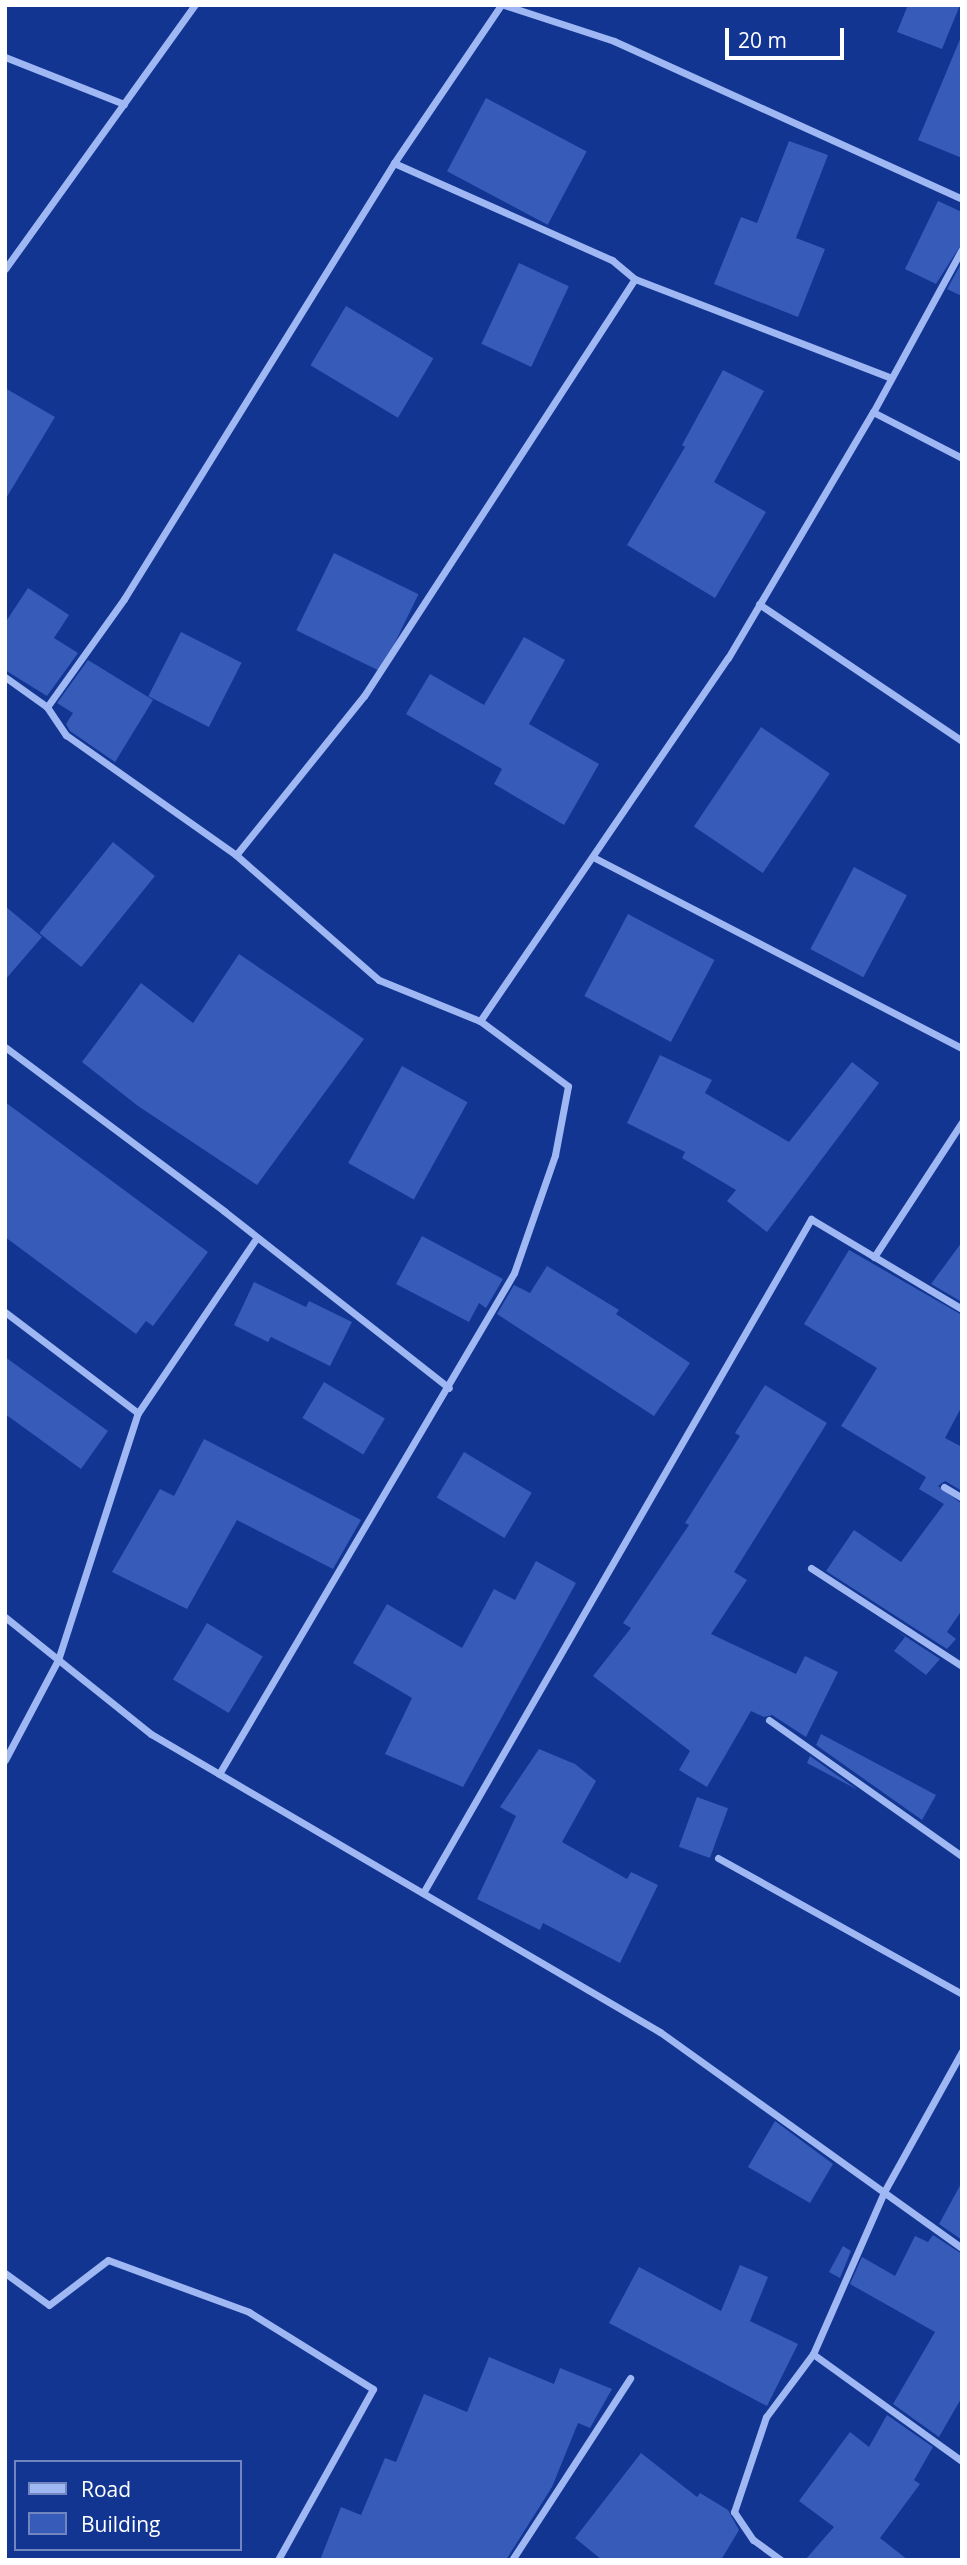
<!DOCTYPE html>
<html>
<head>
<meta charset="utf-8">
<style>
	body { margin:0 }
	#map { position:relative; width:967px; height:2565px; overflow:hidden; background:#123592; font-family:"Open Sans",sans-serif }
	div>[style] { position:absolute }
	.building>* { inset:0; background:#365bb9; transform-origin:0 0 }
	.minor>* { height:7px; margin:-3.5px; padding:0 3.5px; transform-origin:3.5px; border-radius:3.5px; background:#9fb7f2 }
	span { translate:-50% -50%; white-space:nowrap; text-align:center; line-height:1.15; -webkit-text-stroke:6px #123592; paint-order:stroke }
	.frame { position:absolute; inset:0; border:7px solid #fff; pointer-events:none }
	.legend { position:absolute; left:14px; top:2460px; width:228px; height:91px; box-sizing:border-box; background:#123592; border:2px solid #7186be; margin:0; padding:9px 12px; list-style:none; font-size:21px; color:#fff }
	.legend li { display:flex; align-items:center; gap:14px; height:35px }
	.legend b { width:35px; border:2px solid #7186be }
	.scale { position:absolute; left:725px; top:28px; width:119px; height:32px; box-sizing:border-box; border:4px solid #fff; border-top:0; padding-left:9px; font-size:21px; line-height:24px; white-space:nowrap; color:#fff; -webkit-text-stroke:5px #123592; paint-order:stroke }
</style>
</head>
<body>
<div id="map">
	<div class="building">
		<div style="clip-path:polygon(908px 5px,960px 5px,942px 49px,897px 32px)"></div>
		<div style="clip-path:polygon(961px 37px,962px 37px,962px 158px,918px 140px)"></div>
		<div style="left:486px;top:98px;width:114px;height:83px;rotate:28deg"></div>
		<div style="clip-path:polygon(789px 141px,828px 155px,796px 238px,825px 249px,798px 317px,714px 284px,741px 217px,757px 223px)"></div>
		<div style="clip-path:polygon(938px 201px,962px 212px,962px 243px,936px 284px,905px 269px)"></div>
		<div style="clip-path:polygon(962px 262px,962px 296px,947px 289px)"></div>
		<div style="left:519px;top:263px;width:55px;height:89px;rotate:25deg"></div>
		<div style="left:346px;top:306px;width:102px;height:69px;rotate:31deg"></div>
		<div style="clip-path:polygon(723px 370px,764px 391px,714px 482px,766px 512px,715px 598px,627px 545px,685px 447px,682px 445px)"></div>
		<div style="clip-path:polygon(5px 388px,55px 417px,5px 500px)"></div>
		<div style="left:334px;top:553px;width:94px;height:86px;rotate:26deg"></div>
		<div style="clip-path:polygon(28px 588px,69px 615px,54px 638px,78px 653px,47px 696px,5px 670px,5px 623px)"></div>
		<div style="left:181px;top:632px;width:68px;height:72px;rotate:27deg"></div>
		<div style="clip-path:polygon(524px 637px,565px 660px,529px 724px,599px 764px,564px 825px,494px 784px,502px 769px,406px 714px,430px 674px,484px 705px)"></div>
		<div style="clip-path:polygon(88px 660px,153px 700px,115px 762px,70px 731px,66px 724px,73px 713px,57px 703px)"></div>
		<div style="left:761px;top:727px;width:83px;height:120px;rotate:34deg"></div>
		<div style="left:113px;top:842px;width:54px;height:117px;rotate:39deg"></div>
		<div style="left:854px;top:867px;width:60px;height:93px;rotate:28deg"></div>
		<div style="clip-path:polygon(5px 906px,42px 937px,5px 980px)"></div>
		<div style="left:628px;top:914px;width:98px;height:93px;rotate:28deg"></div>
		<div style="clip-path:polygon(239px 954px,364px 1039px,257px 1185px,138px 1106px,82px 1062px,141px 983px,193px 1023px)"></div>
		<div style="clip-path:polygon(660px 1055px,712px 1080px,705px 1093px,789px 1142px,852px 1062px,879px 1083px,767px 1232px,727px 1201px,736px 1190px,682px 1158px,685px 1152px,627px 1123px)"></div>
		<div style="left:402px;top:1066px;width:75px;height:111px;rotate:29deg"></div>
		<div style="clip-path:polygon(5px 1102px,208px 1252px,153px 1326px,146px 1321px,136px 1334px,5px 1237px)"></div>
		<div style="clip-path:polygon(422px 1236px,503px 1279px,486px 1308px,479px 1303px,469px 1322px,396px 1284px)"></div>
		<div style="clip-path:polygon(962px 1242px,962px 1302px,931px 1284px)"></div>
		<div style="clip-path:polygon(849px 1250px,962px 1315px,962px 1406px,945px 1438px,962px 1447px,962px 1491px,945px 1481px,938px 1486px,962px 1504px,962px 1610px,947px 1632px,956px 1639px,947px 1649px,826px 1571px,854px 1530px,901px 1562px,944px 1504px,919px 1489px,926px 1477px,841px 1426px,877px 1368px,804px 1324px)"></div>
		<div style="clip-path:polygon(547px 1266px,619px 1310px,616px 1314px,690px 1363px,654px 1416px,497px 1314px,514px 1285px,530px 1293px)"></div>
		<div style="clip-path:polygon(254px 1282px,306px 1307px,309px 1301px,352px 1322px,330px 1366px,271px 1337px,268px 1342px,234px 1325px)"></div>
		<div style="clip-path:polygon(5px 1357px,108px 1431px,81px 1469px,5px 1414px)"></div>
		<div style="left:324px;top:1382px;width:71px;height:42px;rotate:31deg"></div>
		<div style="clip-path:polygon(765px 1385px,827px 1423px,734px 1572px,747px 1580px,711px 1634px,796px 1674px,805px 1656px,838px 1672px,806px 1737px,772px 1715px,764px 1717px,751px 1711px,707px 1787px,679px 1770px,690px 1751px,593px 1676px,631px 1628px,623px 1623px,689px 1525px,685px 1523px,740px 1436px,735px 1433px)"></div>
		<div style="clip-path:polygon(204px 1439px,361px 1520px,333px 1569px,237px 1520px,187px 1609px,112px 1572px,160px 1489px,174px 1496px)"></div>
		<div style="left:464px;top:1452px;width:79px;height:53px;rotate:31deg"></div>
		<div style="clip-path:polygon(536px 1561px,576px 1583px,463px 1787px,385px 1754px,412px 1698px,353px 1663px,387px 1604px,462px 1648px,494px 1589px,515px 1600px)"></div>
		<div style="left:207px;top:1623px;width:65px;height:66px;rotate:31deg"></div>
		<div style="clip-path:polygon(897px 1631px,940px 1659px,926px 1675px,894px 1651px,905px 1637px)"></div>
		<div style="clip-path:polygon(821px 1734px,936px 1795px,922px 1820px,816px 1745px)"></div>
		<div style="clip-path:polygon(539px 1749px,575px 1764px,596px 1781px,562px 1842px,627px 1879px,631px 1872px,658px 1885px,620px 1963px,543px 1923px,540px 1930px,477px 1899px,516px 1816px,500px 1807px)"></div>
		<div style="clip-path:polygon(810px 1756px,858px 1790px,807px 1763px)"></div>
		<div style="left:697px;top:1797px;width:33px;height:53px;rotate:20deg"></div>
		<div style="clip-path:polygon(775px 2121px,833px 2164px,810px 2203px,748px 2167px)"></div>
		<div style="clip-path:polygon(962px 2182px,962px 2240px,939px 2224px)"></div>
		<div style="clip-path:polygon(933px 2235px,962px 2254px,962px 2397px,939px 2437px,893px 2404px,935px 2332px,850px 2284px,862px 2257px,895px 2276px,915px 2236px,928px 2242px)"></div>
		<div style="clip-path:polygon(843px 2246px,851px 2251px,840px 2278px,829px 2272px)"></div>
		<div style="clip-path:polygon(740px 2265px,768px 2277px,750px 2321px,798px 2344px,767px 2406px,609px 2323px,639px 2267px,721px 2311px)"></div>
		<div style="clip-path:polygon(489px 2357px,554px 2384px,560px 2368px,612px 2389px,590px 2428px,578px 2423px,552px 2487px,506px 2560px,320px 2560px,341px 2507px,361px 2515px,385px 2458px,396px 2462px,424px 2394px,467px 2412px)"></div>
		<div style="clip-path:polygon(887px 2415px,933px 2447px,914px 2480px,920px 2484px,880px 2538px,908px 2560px,805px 2560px,834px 2527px,799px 2501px,850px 2432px,869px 2447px)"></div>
		<div style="clip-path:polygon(641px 2453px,697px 2497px,700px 2493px,728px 2510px,739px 2530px,721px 2560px,602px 2560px,575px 2538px)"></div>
	</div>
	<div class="minor">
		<div style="left:504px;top:5px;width:116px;rotate:18.1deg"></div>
		<div style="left:614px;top:41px;width:382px;rotate:24.4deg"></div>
		<div style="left:5px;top:57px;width:128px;rotate:21.6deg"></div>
		<div style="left:394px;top:163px;width:239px;rotate:24deg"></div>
		<div style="left:612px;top:260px;width:30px;rotate:40deg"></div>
		<div style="left:635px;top:279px;width:274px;rotate:21.1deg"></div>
		<div style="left:962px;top:249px;width:186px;rotate:118.6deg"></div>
		<div style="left:873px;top:412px;width:100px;rotate:27.3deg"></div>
		<div style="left:5px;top:269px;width:325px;rotate:-54.3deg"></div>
		<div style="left:759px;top:604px;width:245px;rotate:34deg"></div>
		<div style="left:5px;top:677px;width:52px;rotate:35.5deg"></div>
		<div style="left:47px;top:707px;width:34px;rotate:56deg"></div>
		<div style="left:66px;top:735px;width:208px;rotate:35.2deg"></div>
		<div style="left:236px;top:855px;width:190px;rotate:41.2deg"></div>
		<div style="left:379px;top:980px;width:109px;rotate:22.1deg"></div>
		<div style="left:47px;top:707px;width:133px;rotate:-54.5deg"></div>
		<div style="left:124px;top:599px;width:513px;rotate:-58.23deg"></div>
		<div style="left:394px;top:163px;width:191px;rotate:-55.9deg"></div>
		<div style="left:236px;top:855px;width:204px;rotate:-51.2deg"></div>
		<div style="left:364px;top:696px;width:497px;rotate:-57deg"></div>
		<div style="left:593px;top:857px;width:416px;rotate:27.4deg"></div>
		<div style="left:5px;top:1047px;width:274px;rotate:36.8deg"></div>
		<div style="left:224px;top:1211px;width:286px;rotate:38.2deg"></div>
		<div style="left:874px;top:1257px;width:161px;rotate:-56.9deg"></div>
		<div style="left:5px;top:1312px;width:167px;rotate:37.2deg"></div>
		<div style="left:138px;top:1413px;width:212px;rotate:-55.9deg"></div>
		<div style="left:944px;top:1487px;width:21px;rotate:31deg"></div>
		<div style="left:811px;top:1568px;width:180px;rotate:33deg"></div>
		<div style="left:5px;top:1617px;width:187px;rotate:38.7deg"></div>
		<div style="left:151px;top:1734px;width:590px;rotate:30.35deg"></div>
		<div style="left:660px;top:2032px;width:371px;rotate:35.6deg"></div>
		<div style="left:769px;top:1720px;width:236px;rotate:35.2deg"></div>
		<div style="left:5px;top:1760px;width:113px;rotate:-62.1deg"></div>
		<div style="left:58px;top:1660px;width:260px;rotate:-72.1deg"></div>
		<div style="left:219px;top:1774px;width:581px;rotate:-59.51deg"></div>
		<div style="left:514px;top:1273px;width:125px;rotate:-70.8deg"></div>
		<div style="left:555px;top:1155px;width:70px;rotate:-79.3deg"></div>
		<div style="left:568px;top:1086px;width:109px;rotate:-143.5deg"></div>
		<div style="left:480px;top:1021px;width:440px;rotate:-55.7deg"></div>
		<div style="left:728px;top:658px;width:286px;rotate:-59.5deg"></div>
		<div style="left:718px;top:1858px;width:279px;rotate:29.1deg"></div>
		<div style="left:423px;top:1893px;width:778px;rotate:-60.07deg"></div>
		<div style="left:811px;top:1219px;width:176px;rotate:30.8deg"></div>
		<div style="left:5px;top:2273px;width:54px;rotate:36deg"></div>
		<div style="left:49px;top:2305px;width:74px;rotate:-37.3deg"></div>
		<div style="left:108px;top:2260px;width:150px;rotate:20.2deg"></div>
		<div style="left:249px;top:2312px;width:146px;rotate:31.8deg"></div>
		<div style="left:373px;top:2389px;width:196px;rotate:119.1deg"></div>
		<div style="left:813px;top:2354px;width:183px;rotate:35.7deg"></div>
		<div style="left:512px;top:2560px;width:217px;rotate:-57deg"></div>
		<div style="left:781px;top:2560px;width:34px;rotate:-144deg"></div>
		<div style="left:753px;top:2540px;width:34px;rotate:-124deg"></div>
		<div style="left:734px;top:2512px;width:100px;rotate:-71.4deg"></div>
		<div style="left:766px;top:2417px;width:79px;rotate:-53.3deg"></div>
		<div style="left:813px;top:2354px;width:177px;rotate:-66.3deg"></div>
		<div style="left:884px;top:2192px;width:161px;rotate:-61deg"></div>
	</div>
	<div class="frame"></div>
	<ul class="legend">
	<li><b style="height:9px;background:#9fb7f2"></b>Road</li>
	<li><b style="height:19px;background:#365bb9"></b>Building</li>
	</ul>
	<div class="scale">20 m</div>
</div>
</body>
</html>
